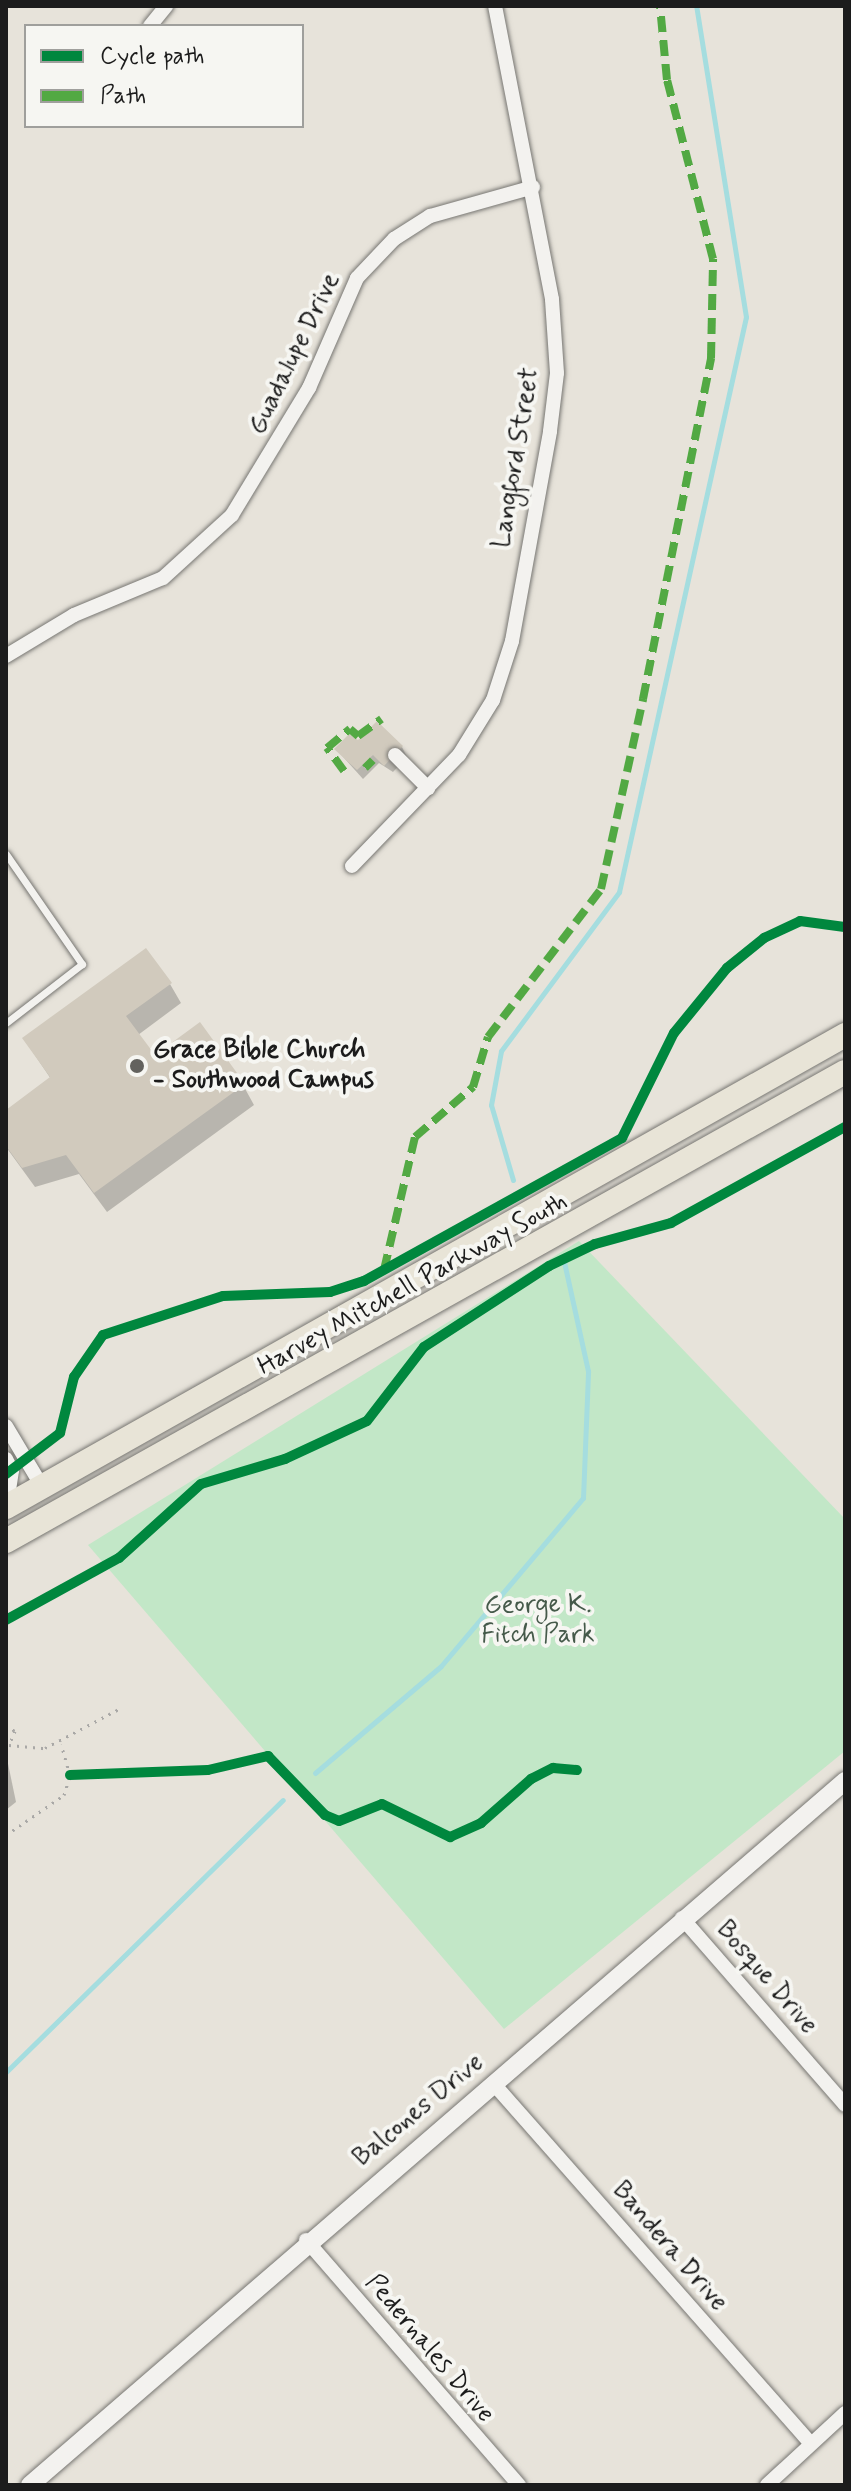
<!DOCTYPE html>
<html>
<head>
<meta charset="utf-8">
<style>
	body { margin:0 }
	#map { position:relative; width:851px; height:2491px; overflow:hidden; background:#e7e3da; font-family:Mynerve,sans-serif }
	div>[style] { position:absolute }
	.green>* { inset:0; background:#c2e7c7 }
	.shadow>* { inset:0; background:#0003 }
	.stream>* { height:5px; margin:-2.5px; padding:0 2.5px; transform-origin:2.5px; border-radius:2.5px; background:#a5dddf }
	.building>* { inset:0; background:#d1cabd }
	.path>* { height:3px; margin-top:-1.5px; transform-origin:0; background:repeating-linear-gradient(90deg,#a9a8a6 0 2px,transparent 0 8px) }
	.roads { filter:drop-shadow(0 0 2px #777672) drop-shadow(0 0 2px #777672) }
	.service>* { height:7px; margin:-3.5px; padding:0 3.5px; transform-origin:3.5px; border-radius:3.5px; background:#f3f2ef }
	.minor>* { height:14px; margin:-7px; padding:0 7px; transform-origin:7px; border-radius:7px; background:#f3f2ef }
	.tertiary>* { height:18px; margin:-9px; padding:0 9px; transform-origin:9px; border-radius:9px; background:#f3f2ef }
	.trunk>* { height:24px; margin:-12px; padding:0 12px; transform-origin:12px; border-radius:12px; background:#e8e4d7 }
	.quiet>* { height:8px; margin-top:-4px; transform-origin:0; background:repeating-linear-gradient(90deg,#52a943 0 16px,transparent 0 24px) }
	.cycleway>* { height:10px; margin:-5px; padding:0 5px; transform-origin:5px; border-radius:5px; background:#00873e }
	.dots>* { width:22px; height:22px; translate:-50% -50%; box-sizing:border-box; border:4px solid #f6f6f2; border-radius:50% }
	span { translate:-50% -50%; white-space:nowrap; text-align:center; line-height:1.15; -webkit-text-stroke:8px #f6f6f2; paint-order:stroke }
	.street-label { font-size:26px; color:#1c1c1c }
	.poi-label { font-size:26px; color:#1c1c1c; font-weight:700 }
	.left { translate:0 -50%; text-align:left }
	.park-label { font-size:26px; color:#455a4a }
	.frame { position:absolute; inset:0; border:8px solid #1c1c1c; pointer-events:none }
	.legend { position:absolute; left:24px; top:24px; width:280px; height:104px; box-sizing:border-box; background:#f6f6f2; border:2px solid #9f9f9c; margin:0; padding:10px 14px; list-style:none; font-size:24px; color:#1c1c1c }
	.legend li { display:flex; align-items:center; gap:16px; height:40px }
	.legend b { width:40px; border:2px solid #9f9f9c }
</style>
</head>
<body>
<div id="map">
	<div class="green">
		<div style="clip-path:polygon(579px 1241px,845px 1519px,845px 1751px,504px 2029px,88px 1545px)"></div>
	</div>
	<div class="shadow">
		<div style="clip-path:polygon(358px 743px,402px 747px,407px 757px,393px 772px,379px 763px,363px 779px,336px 749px)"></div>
		<div style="clip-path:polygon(170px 984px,181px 1003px,138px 1035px,155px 1058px,243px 1085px,254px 1105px,107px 1212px,79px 1174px,35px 1187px,6px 1147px,6px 1112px,51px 1079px,24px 1039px)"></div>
		<div style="clip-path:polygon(6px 1754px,16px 1802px,6px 1810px)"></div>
	</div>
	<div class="stream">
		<div style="left:513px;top:1180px;width:78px;rotate:-106.3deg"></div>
		<div style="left:491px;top:1105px;width:55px;rotate:-79.5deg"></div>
		<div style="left:501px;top:1051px;width:198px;rotate:-53.4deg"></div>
		<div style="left:619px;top:892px;width:589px;rotate:-77.55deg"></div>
		<div style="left:746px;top:317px;width:315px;rotate:-99.1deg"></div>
		<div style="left:315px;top:1773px;width:165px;rotate:-40.3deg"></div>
		<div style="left:441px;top:1666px;width:220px;rotate:-49.8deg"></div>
		<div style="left:583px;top:1498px;width:127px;rotate:-87.7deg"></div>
		<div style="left:588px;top:1371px;width:112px;rotate:-102.4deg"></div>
		<div style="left:6px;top:2072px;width:388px;rotate:-44.5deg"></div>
	</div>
	<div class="building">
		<div style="clip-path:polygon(377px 721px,403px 746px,384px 766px,373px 755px,357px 770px,334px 749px,349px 734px,358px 740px)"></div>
		<div style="clip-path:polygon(146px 948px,172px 983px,126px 1016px,155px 1055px,200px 1022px,245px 1084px,94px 1193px,66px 1155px,22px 1168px,6px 1146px,6px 1110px,50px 1077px,22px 1038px)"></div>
	</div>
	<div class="path">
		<div style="left:6px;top:1725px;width:11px;rotate:34deg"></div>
		<div style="left:15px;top:1731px;width:15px;rotate:113deg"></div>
		<div style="left:9px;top:1745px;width:36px;rotate:5deg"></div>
		<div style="left:45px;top:1748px;width:86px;rotate:-27.8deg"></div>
		<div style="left:6px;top:1835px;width:70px;rotate:-34.6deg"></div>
		<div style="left:64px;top:1795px;width:21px;rotate:-73deg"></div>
		<div style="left:70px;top:1775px;width:32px;rotate:-106deg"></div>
	</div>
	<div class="roads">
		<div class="service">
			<div style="left:6px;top:854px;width:134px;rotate:55.4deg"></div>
			<div style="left:82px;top:964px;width:96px;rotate:142.2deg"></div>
		</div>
		<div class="minor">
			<div style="left:150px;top:26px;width:26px;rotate:-51deg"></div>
			<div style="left:6px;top:656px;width:79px;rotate:-31.1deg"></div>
			<div style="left:74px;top:615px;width:96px;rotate:-22.6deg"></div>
			<div style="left:163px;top:578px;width:93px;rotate:-42.4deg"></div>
			<div style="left:232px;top:515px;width:149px;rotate:-58.8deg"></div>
			<div style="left:309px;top:388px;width:120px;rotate:-66.4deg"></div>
			<div style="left:357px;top:278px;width:54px;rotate:-46.5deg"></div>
			<div style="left:394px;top:239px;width:43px;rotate:-32.6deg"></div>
			<div style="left:430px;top:216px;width:107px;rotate:-15.7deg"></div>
			<div style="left:395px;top:755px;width:47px;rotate:45deg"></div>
			<div style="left:352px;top:866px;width:154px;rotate:-46.1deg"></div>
			<div style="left:459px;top:755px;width:65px;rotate:-58.3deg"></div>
			<div style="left:493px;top:700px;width:62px;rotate:-72.1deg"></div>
			<div style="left:512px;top:641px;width:213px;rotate:-79.7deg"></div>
			<div style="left:550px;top:431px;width:58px;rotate:-83.1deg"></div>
			<div style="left:557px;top:373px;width:74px;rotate:-93.9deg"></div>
			<div style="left:552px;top:299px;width:298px;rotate:-101deg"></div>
			<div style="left:6px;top:1426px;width:72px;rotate:59.2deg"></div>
			<div style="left:6px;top:1459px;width:13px;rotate:63deg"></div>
			<div style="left:12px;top:1471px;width:36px;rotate:99deg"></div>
			<div style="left:682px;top:1918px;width:248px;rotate:48.9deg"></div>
			<div style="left:493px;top:2083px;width:478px;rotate:48.6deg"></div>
			<div style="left:306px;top:2240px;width:325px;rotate:49deg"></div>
			<div style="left:767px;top:2485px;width:106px;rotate:-42.7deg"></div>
		</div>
		<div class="tertiary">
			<div style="left:30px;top:2485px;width:1077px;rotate:-40.82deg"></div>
		</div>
		<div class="trunk">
			<div style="left:6px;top:1507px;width:963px;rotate:-29.36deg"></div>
			<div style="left:6px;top:1541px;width:961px;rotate:-29.21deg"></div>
		</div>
	</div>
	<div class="quiet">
		<div style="left:365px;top:768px;width:11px;rotate:-45deg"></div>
		<div style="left:344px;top:771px;width:29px;rotate:-126deg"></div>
		<div style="left:327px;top:748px;width:30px;rotate:-40deg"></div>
		<div style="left:350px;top:729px;width:11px;rotate:41deg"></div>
		<div style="left:358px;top:736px;width:29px;rotate:-36deg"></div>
		<div style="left:384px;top:1270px;width:137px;rotate:-76.9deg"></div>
		<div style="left:415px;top:1137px;width:77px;rotate:-40.8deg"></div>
		<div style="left:473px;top:1087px;width:52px;rotate:-73.3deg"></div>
		<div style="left:488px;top:1037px;width:186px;rotate:-52.6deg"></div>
		<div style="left:601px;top:889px;width:195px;rotate:-77.5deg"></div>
		<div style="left:643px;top:699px;width:348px;rotate:-78.7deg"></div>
		<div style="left:711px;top:358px;width:99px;rotate:-88.8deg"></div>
		<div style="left:713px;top:259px;width:185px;rotate:-104.4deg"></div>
		<div style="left:667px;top:80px;width:74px;rotate:-95.4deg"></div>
	</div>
	<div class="cycleway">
		<div style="left:6px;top:1474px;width:68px;rotate:-37.2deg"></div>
		<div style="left:60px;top:1433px;width:58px;rotate:-76deg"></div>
		<div style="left:74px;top:1377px;width:51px;rotate:-55.4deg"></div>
		<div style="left:103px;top:1335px;width:126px;rotate:-18deg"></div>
		<div style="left:223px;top:1296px;width:107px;rotate:-2.1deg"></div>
		<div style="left:330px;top:1292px;width:36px;rotate:-18deg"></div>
		<div style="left:364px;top:1281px;width:295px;rotate:-29deg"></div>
		<div style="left:622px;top:1138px;width:117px;rotate:-63.7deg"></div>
		<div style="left:674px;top:1033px;width:84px;rotate:-50.8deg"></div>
		<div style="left:727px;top:968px;width:48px;rotate:-39deg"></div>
		<div style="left:764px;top:938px;width:40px;rotate:-25deg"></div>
		<div style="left:800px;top:921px;width:45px;rotate:7.6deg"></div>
		<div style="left:6px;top:1620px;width:129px;rotate:-28.8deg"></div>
		<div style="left:119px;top:1558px;width:110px;rotate:-42.1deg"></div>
		<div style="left:201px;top:1484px;width:88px;rotate:-16.6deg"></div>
		<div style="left:285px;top:1459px;width:90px;rotate:-24.9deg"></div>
		<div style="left:367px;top:1421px;width:93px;rotate:-52.4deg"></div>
		<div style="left:424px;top:1347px;width:149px;rotate:-32.9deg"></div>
		<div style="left:549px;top:1266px;width:51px;rotate:-25.6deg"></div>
		<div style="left:595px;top:1244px;width:79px;rotate:-15.4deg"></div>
		<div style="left:671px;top:1223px;width:199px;rotate:-28.9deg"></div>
		<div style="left:70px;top:1775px;width:138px;rotate:-2.1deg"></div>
		<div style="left:208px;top:1770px;width:62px;rotate:-13.1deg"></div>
		<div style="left:268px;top:1756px;width:82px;rotate:46deg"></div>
		<div style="left:325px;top:1815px;width:15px;rotate:23deg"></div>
		<div style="left:339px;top:1821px;width:46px;rotate:-21.6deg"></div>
		<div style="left:382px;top:1804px;width:76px;rotate:25.9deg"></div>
		<div style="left:450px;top:1837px;width:34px;rotate:-24deg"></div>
		<div style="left:481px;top:1823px;width:67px;rotate:-41.3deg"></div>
		<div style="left:531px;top:1779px;width:25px;rotate:-27deg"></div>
		<div style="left:553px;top:1768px;width:24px;rotate:5deg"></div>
	</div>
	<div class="dots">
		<div style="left:137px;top:1066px;background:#63625e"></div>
	</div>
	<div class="street-label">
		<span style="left:295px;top:354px;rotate:-64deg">Guadalupe Drive</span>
		<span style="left:517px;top:458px;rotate:-81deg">Langford Street</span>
		<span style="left:413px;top:1285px;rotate:-29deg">Harvey Mitchell Parkway South</span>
		<span style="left:766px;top:1978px;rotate:49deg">Bosque Drive</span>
		<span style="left:419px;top:2111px;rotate:-40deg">Balcones Drive</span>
		<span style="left:669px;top:2247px;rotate:49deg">Bandera Drive</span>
		<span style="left:429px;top:2349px;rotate:50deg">Pedernales Drive</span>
	</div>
	<div class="poi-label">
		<span class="left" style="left:153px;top:1066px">Grace Bible Church<br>- Southwood Campus</span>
	</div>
	<div class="park-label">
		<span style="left:538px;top:1621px">George K.<br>Fitch Park</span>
	</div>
	<div class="frame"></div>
	<ul class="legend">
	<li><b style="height:10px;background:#00873e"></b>Cycle path</li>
	<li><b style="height:10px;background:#52a943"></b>Path</li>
	</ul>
</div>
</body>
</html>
